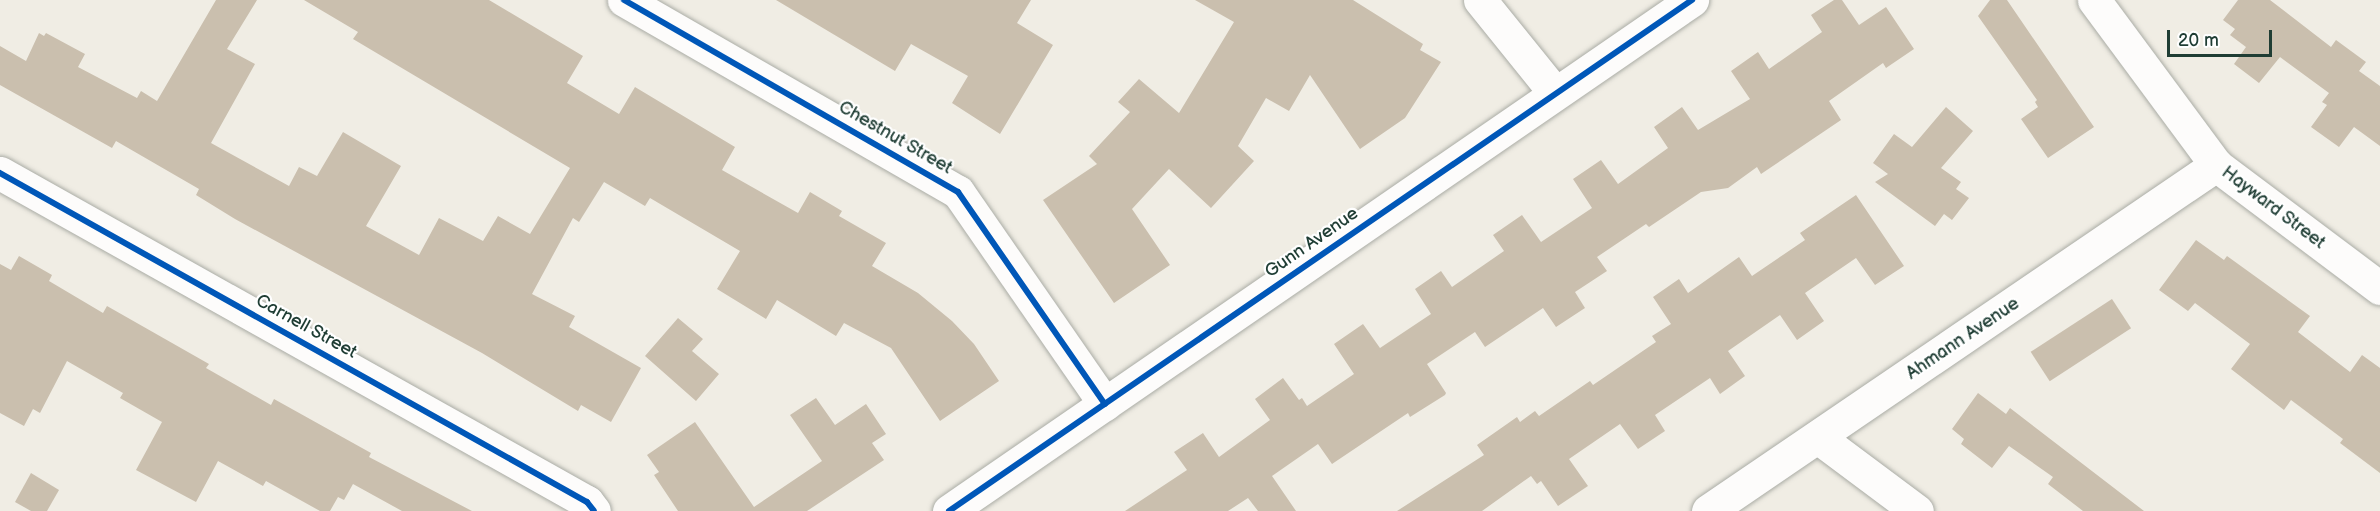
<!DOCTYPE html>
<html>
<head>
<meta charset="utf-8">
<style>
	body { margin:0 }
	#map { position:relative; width:2380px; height:511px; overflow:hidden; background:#f0ede4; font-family:"Balsamiq Sans",sans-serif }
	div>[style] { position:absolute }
	.building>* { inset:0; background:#cabfae; transform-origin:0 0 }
	.roads { filter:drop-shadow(0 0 2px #aaaca5) drop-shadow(0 0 2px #aaaca5) }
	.minor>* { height:33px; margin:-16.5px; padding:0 16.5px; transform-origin:16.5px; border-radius:16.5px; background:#fdfcfb }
	.cycleway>* { height:6px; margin:-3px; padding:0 3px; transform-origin:3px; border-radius:3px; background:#0057b8 }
	span { translate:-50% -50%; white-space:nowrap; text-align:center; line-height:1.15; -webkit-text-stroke:4.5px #fff; paint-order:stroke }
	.street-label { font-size:18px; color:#1f3d34 }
	.scale { position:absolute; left:2167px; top:30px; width:105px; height:27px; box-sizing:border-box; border:3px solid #1f3d34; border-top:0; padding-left:8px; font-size:18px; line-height:21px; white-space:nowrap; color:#1f3d34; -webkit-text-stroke:4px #fff; paint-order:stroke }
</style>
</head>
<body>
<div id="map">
	<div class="building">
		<div style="clip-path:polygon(216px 0,257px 0,227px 49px,255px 64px,211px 143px,289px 186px,299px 167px,317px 176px,343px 132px,401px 166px,366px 226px,419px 255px,439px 218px,483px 241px,498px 216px,530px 234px,570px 168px,353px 39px,358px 32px,304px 0,489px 0,583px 56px,567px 83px,619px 114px,635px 87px,735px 147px,722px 170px,798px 213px,810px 192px,842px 211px,839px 216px,886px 243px,872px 266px,918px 293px,952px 321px,974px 344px,999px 381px,940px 421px,891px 348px,844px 323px,836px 336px,777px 300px,766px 319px,717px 289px,740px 251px,650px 198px,645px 206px,604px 182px,579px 222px,573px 218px,532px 294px,575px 316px,569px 327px,641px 368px,611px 422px,581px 405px,578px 411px,482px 353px,235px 219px,196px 195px,199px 189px,116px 141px,112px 148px,0 85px,0 46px,26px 61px,39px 33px,44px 36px,46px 33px,85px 54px,78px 67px,137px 98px,141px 91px,157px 101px)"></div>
		<div style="clip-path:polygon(776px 0,1031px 0,1017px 23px,1053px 45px,1000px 134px,952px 103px,968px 76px,911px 44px,895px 71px)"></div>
		<div style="clip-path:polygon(1195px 0,1353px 0,1423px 44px,1420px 50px,1441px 62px,1405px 118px,1360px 149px,1310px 75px,1289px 111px,1266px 98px,1238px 146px,1254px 161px,1211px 208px,1169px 169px,1132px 209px,1170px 265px,1114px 303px,1043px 200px,1097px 164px,1089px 156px,1130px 112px,1118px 102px,1139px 79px,1179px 113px,1234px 22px)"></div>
		<div style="clip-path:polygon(1834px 0,1842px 0,1859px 25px,1886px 7px,1914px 49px,1886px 68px,1883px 63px,1829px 101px,1841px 120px,1761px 174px,1757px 167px,1728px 188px,1701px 192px,1649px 227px,1646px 224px,1597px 257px,1607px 271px,1575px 292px,1585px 308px,1556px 327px,1543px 308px,1485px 347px,1475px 332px,1427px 364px,1446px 393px,1445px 395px,1410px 417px,1408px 413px,1332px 464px,1318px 444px,1272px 476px,1296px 511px,1258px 511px,1248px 498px,1228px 511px,1125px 511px,1187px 470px,1174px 452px,1203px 433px,1219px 457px,1270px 420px,1255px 399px,1283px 378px,1299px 400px,1302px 398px,1307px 406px,1354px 374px,1334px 344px,1363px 324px,1380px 348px,1431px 314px,1415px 289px,1441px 271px,1452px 287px,1504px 251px,1493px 235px,1522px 215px,1541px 242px,1592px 208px,1573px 179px,1601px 160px,1618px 184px,1668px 148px,1654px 127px,1682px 107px,1698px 130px,1750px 99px,1731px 71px,1758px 52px,1769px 69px,1822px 32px,1811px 15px)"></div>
		<div style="clip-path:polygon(1990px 0,2007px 0,2094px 127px,2048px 158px,2021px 119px,2038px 107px,2035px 102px,2037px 100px,1978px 16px)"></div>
		<div style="clip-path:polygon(2238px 0,2270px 0,2331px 47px,2336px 40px,2366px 62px,2359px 71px,2380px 86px,2380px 146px,2354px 127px,2339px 147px,2311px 127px,2327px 105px,2322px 102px,2329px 93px,2280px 57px,2259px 83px,2234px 64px,2246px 47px,2230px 35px,2235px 29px,2223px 20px)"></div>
		<div style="clip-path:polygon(1946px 107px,1973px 131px,1941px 168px,1961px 182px,1956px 189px,1969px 198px,1952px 220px,1944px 214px,1935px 226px,1875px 182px,1888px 174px,1873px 163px,1894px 134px,1912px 147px)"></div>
		<div style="clip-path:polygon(1856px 195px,1904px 266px,1875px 285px,1856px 258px,1805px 293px,1824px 321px,1797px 340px,1780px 315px,1728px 351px,1745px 376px,1720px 394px,1710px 378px,1655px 415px,1665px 431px,1638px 449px,1620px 424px,1569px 459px,1588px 486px,1558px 506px,1541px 481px,1537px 484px,1531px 476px,1482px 511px,1397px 511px,1484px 455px,1477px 445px,1517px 417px,1520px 422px,1535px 411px,1539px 416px,1590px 381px,1593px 385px,1656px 342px,1652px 336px,1671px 324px,1653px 297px,1679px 279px,1688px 293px,1739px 257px,1752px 276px,1805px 240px,1800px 233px)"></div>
		<div style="clip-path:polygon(2196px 240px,2224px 260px,2227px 256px,2310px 316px,2298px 332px,2350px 372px,2362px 355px,2380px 368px,2380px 473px,2340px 443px,2343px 439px,2291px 400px,2284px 410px,2231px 369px,2250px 344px,2195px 303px,2188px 311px,2159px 290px)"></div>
		<div style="clip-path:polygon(19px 256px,52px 275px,49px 281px,103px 313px,107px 306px,209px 364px,206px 368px,271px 405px,274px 399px,371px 453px,369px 457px,472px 511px,402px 511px,353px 484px,344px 500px,338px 497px,330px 511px,320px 511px,266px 481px,263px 486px,218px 461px,196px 502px,136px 470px,162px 422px,120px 398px,123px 393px,67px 361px,40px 413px,33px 409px,24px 426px,0 413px,0 264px,11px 270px)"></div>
		<div style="left:2112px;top:299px;width:35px;height:97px;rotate:57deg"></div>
		<div style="clip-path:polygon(678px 318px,703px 339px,692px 351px,719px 374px,696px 401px,645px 356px)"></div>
		<div style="clip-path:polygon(1978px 393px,2006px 414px,2010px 408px,2144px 511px,2083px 511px,2048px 484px,2053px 477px,2009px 446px,1992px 468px,1961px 444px,1964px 439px,1952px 429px)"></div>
		<div style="clip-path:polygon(816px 398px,835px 425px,866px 404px,886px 434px,872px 443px,884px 460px,807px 511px,678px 511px,654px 475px,659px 472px,647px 455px,695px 422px,754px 507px,822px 461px,790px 415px)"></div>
		<div style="clip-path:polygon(31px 473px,59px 490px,47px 511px,31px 511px,15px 502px)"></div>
	</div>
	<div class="roads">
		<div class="minor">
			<div style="left:624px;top:0;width:385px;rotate:29.9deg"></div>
			<div style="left:958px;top:192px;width:258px;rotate:55.3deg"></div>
			<div style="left:1480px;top:0;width:119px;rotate:51.1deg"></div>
			<div style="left:2094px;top:0;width:205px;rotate:53.5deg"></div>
			<div style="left:2216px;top:165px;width:205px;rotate:36.9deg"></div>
			<div style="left:0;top:173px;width:673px;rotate:29.27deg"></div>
			<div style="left:587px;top:502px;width:11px;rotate:52deg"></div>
			<div style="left:1819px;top:438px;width:122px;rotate:36.7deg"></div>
			<div style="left:949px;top:511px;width:902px;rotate:-34.52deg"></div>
			<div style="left:1708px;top:511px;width:615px;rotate:-34.26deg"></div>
		</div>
	</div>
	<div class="cycleway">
		<div style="left:624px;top:0;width:385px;rotate:29.9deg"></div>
		<div style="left:958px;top:192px;width:258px;rotate:55.3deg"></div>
		<div style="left:0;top:173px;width:673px;rotate:29.27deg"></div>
		<div style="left:587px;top:502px;width:11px;rotate:52deg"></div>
		<div style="left:949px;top:511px;width:902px;rotate:-34.52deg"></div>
	</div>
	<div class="street-label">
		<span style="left:895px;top:138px;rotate:30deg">Chestnut Street</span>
		<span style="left:2273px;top:208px;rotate:37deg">Hayward Street</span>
		<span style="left:1312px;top:243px;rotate:-35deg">Gunn Avenue</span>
		<span style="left:306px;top:327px;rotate:29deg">Carnell Street</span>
		<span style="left:1963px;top:339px;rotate:-34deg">Ahmann Avenue</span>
	</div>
	<div class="scale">20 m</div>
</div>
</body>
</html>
